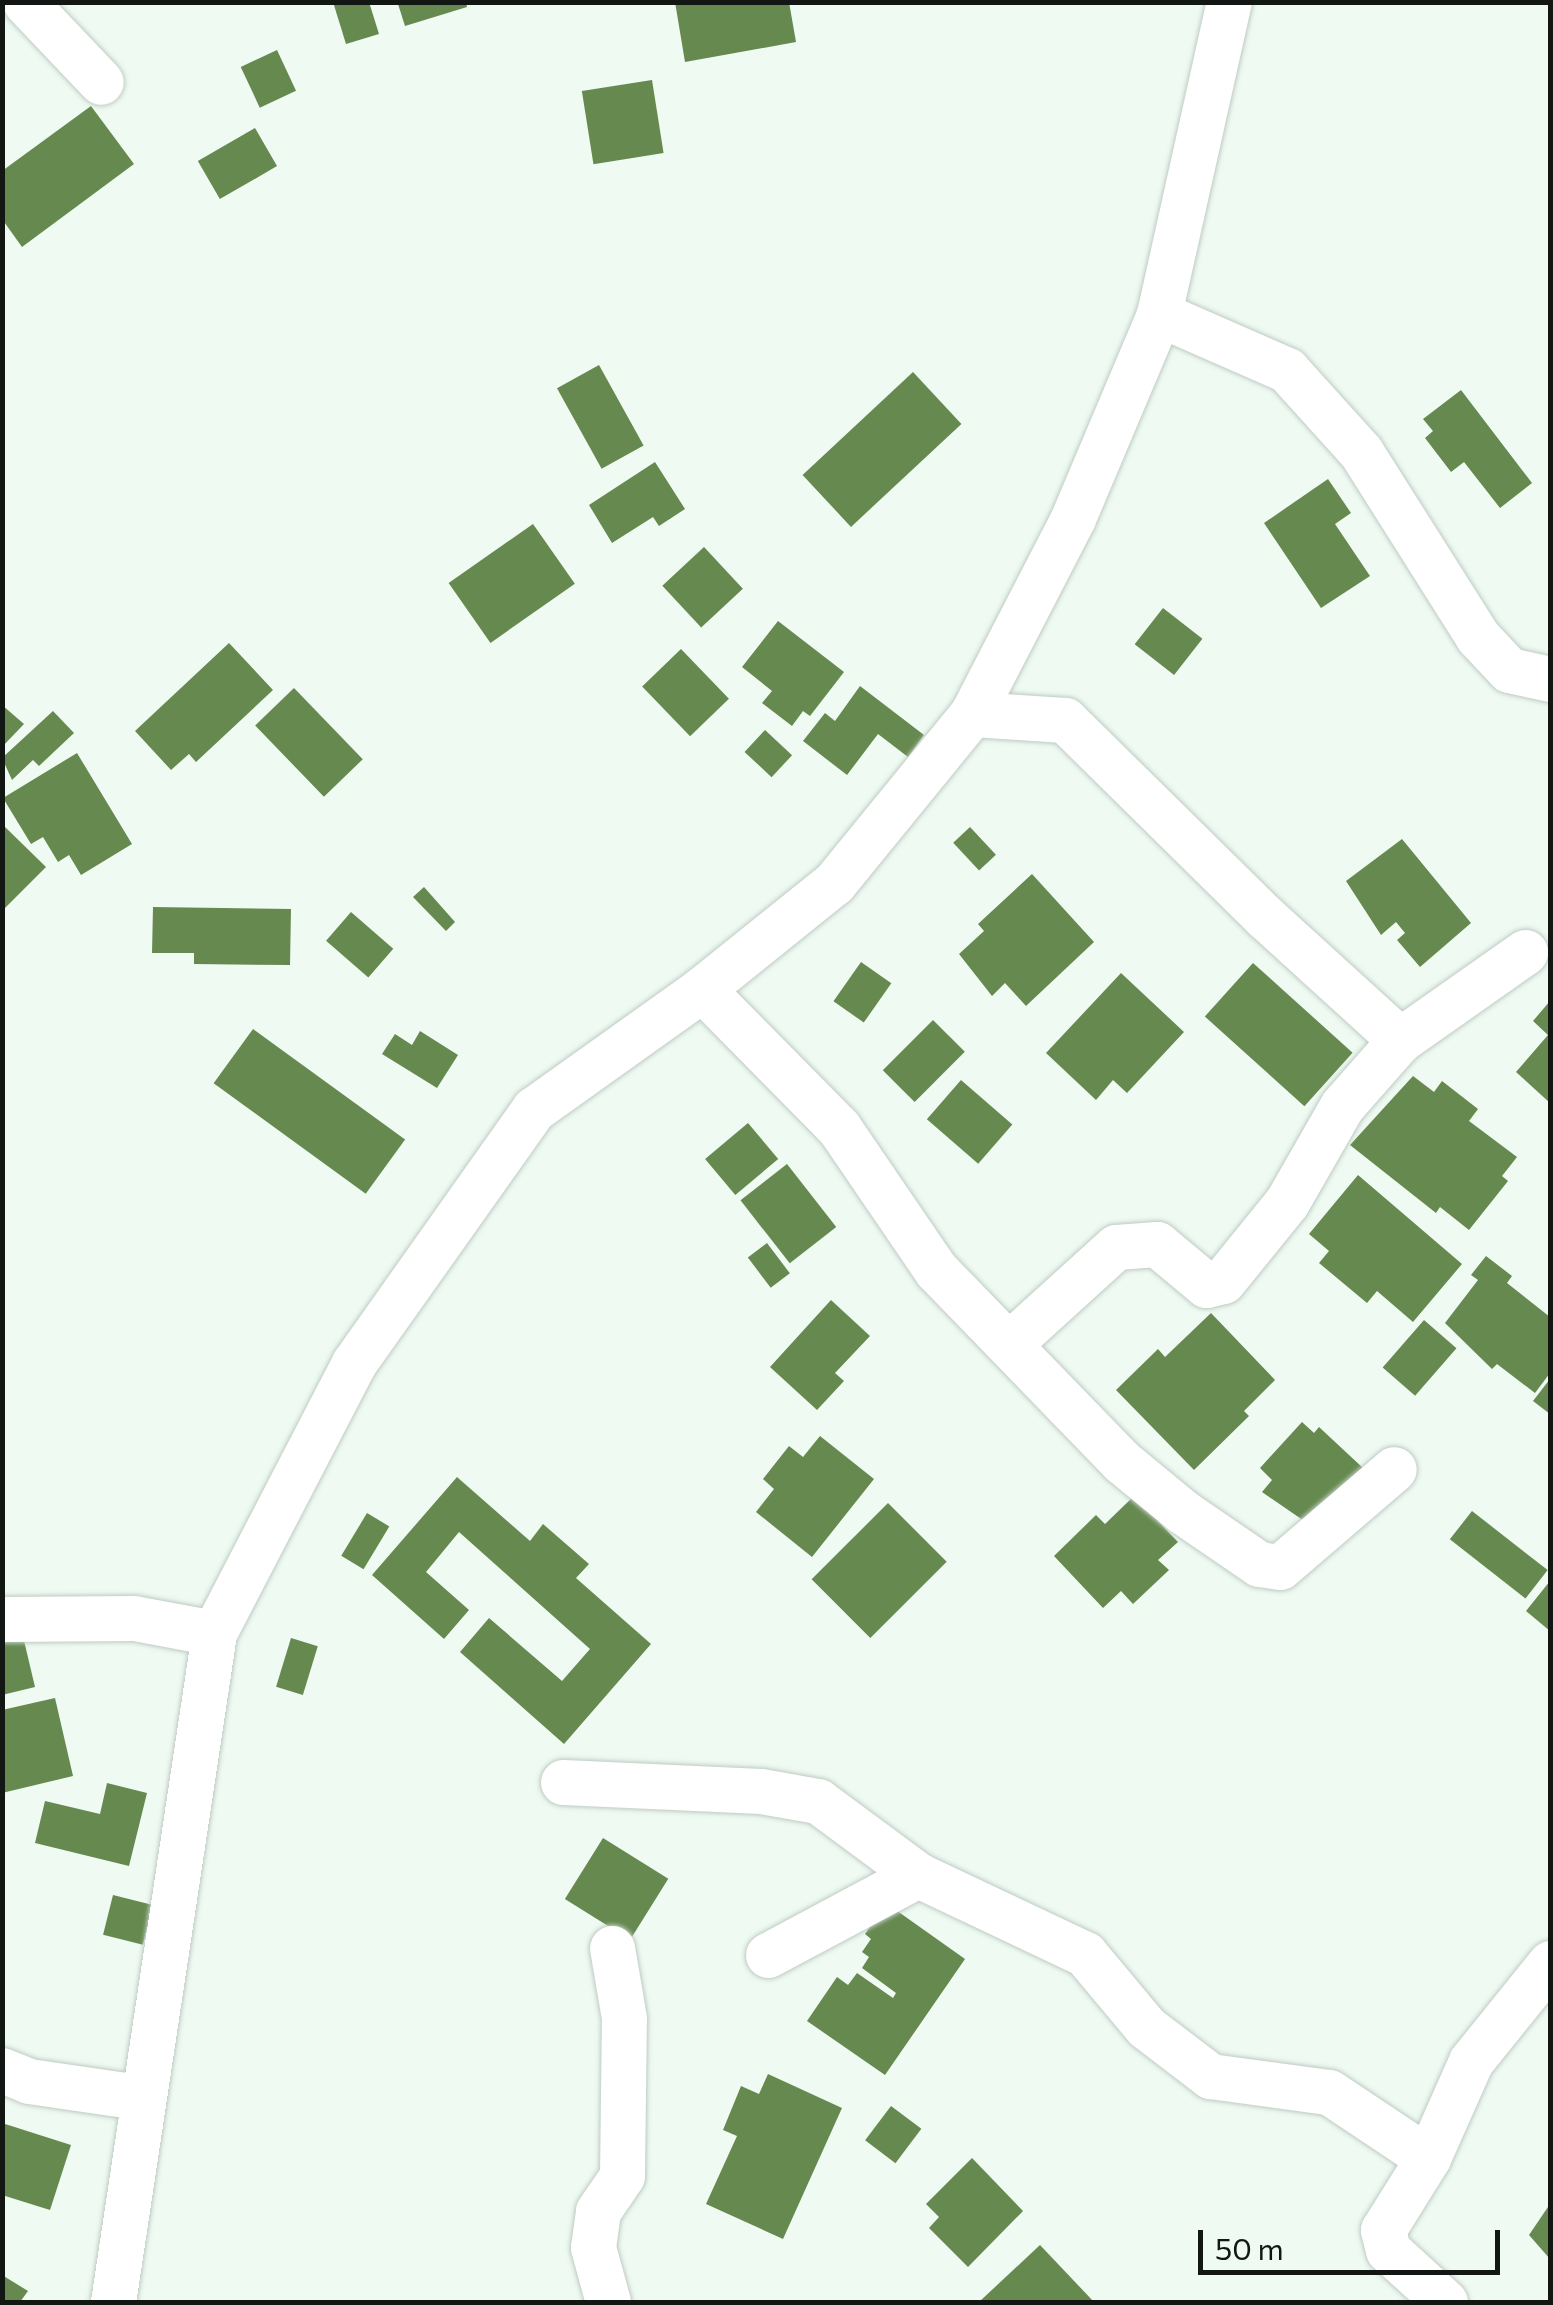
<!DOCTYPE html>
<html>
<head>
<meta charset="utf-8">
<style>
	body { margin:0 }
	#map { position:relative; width:1553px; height:2305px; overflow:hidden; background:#eefaf2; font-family:Commissioner,sans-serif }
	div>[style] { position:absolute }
	.building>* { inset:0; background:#66894f; transform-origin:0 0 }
	.roads { filter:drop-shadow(0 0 2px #bfcbc3) drop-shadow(0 0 2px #bfcbc3) }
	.street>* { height:45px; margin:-22.5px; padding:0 22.5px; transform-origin:22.5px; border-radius:22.5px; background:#fff }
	span { translate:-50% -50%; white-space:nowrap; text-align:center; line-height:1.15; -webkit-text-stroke:8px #eefaf2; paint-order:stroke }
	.frame { position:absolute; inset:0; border:5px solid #121714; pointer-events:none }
	.scale { position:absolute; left:1198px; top:2230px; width:302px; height:45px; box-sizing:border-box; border:5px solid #121714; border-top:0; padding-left:12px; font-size:30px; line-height:35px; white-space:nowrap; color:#121714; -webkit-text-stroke:8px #eefaf2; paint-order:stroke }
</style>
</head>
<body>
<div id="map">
	<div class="building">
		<div style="clip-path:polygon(333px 2px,369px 2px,379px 34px,346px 44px)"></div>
		<div style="clip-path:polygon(404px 2px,466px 2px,467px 7px,405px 26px,398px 4px)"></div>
		<div style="clip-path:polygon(675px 2px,789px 2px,796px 42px,685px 62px)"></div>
		<div style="left:277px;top:50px;width:45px;height:40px;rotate:65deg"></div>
		<div style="left:652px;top:80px;width:74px;height:71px;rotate:81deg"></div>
		<div style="clip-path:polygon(91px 106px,134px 164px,22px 247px,2px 219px,2px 171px)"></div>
		<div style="left:255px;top:128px;width:44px;height:66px;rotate:60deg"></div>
		<div style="left:599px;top:365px;width:92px;height:48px;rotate:61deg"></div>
		<div style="left:913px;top:372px;width:71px;height:151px;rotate:47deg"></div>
		<div style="clip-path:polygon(1461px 390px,1532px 483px,1500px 508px,1464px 462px,1451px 472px,1425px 438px,1433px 431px,1423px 419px)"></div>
		<div style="clip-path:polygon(655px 462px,685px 509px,659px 526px,653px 517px,612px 543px,589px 505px)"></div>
		<div style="clip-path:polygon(1328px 479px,1351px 513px,1335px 524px,1370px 576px,1321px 608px,1264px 523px)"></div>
		<div style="left:533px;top:524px;width:73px;height:103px;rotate:55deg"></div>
		<div style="left:704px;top:547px;width:57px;height:57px;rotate:47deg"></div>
		<div style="left:1163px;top:608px;width:50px;height:46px;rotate:38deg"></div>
		<div style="clip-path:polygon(778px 621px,844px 672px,810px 716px,803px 711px,792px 726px,762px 703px,772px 691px,742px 667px)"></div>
		<div style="clip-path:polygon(229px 643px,273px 690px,196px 762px,189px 754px,171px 770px,135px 731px)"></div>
		<div style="left:681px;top:649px;width:69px;height:54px;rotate:46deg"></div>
		<div style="clip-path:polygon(860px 686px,924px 735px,908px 757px,878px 734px,847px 775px,803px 741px,825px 713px,835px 721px)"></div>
		<div style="left:294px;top:688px;width:99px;height:54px;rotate:46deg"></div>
		<div style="clip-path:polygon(2px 705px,24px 724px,2px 747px)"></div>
		<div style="clip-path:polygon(53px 711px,74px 733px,39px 766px,33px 760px,12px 780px,2px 758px)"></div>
		<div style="left:765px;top:730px;width:37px;height:30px;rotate:43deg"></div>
		<div style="clip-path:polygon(77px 753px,132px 844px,81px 875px,69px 855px,58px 862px,43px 837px,31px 844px,3px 798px)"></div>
		<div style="clip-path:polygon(2px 824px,46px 867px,5px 908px,2px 905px)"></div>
		<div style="left:970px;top:827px;width:38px;height:23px;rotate:47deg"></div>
		<div style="clip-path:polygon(1402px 839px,1471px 923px,1420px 967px,1397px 940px,1405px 933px,1396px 922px,1381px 935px,1346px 881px)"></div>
		<div style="clip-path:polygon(1032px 874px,1094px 942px,1026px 1006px,1005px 983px,992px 996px,959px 954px,984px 931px,978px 924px)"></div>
		<div style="clip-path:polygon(424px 887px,455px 922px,446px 931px,413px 897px)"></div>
		<div style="clip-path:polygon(153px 907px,291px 909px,290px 965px,194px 964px,194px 953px,152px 953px)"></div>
		<div style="left:351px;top:912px;width:56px;height:38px;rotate:41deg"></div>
		<div style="left:861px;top:962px;width:37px;height:48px;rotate:35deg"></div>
		<div style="left:1253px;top:963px;width:134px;height:72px;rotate:42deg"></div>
		<div style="clip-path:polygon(1121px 973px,1184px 1032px,1127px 1093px,1113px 1080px,1096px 1100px,1046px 1053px)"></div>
		<div style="clip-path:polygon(1550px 1001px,1550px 1103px,1516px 1072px,1548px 1035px,1533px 1021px)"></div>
		<div style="left:933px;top:1020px;width:45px;height:71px;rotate:45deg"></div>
		<div style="left:253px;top:1029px;width:188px;height:67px;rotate:36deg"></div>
		<div style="clip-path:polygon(420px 1031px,458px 1055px,437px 1088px,382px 1054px,395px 1034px,412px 1045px)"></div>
		<div style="clip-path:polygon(1413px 1076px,1434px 1092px,1442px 1081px,1478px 1109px,1469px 1121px,1517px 1157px,1502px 1176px,1508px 1181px,1469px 1230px,1440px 1207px,1436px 1213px,1350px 1145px)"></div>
		<div style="left:961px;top:1080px;width:68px;height:52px;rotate:41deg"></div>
		<div style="left:748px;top:1123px;width:47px;height:56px;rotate:50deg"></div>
		<div style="left:787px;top:1164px;width:80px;height:59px;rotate:52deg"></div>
		<div style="clip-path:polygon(1358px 1175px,1462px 1264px,1413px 1322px,1377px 1291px,1367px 1303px,1319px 1263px,1329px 1251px,1309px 1234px)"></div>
		<div style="left:767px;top:1243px;width:38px;height:24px;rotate:53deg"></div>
		<div style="clip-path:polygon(1486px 1256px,1512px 1276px,1507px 1283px,1550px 1317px,1550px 1373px,1535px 1393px,1497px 1364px,1492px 1369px,1445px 1323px,1478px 1280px,1471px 1275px)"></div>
		<div style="clip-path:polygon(831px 1300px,870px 1336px,835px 1373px,844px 1381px,817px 1410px,770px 1367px)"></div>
		<div style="clip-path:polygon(1211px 1313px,1275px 1380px,1244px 1411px,1249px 1416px,1194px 1470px,1116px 1390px,1158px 1349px,1165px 1357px)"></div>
		<div style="left:1424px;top:1320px;width:43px;height:63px;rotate:41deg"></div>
		<div style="clip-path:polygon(1550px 1379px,1550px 1414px,1533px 1401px)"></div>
		<div style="clip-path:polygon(1302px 1422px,1314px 1433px,1319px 1427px,1363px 1468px,1310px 1525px,1262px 1492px,1272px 1480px,1260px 1468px)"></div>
		<div style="clip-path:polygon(820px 1436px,874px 1479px,812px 1557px,756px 1512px,774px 1489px,763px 1479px,789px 1446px,803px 1457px)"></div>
		<div style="clip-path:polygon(457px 1477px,530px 1541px,543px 1524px,589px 1564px,576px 1578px,651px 1644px,564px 1744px,460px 1652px,489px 1618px,562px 1681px,590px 1649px,459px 1532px,426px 1572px,469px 1610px,444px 1639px,372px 1575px)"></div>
		<div style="clip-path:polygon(1134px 1496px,1178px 1542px,1158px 1560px,1169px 1570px,1133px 1604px,1121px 1591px,1103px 1608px,1054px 1556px,1096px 1515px,1105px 1524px)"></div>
		<div style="left:888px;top:1503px;width:83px;height:108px;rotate:45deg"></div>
		<div style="left:1472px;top:1511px;width:96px;height:36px;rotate:38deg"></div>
		<div style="left:367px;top:1513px;width:26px;height:50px;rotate:31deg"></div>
		<div style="clip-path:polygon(1550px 1581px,1550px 1631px,1526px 1611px)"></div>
		<div style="clip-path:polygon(21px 1628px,35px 1687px,2px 1695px,2px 1633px)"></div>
		<div style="left:291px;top:1638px;width:28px;height:51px;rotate:17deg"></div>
		<div style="clip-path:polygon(55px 1698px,73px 1776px,2px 1793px,2px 1710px)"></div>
		<div style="clip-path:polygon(107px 1783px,147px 1793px,129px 1866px,35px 1843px,45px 1801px,100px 1814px)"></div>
		<div style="left:603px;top:1838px;width:77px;height:72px;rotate:32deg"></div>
		<div style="left:113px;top:1895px;width:41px;height:41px;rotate:14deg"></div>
		<div style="clip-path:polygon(886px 1903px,965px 1959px,885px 2075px,807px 2021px,837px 1977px,848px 1985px,857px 1973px,893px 1998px,896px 1993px,862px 1968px,869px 1957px,862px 1952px,871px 1939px,865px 1934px)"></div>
		<div style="clip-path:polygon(768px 2074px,842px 2108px,783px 2239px,706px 2204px,737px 2136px,723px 2130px,741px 2086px,759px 2094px)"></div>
		<div style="left:891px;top:2106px;width:38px;height:43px;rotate:37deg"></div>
		<div style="clip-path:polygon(2px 2123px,71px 2145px,50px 2210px,2px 2195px)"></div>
		<div style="clip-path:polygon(972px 2158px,1023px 2211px,968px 2267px,929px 2228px,939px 2217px,926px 2204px)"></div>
		<div style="clip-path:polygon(1550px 2204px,1550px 2259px,1529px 2235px)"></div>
		<div style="clip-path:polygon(1040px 2245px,1094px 2302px,979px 2302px)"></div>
		<div style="clip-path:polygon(2px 2275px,28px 2291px,20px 2302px,2px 2302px)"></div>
	</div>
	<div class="roads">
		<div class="street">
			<div style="left:25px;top:2px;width:110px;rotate:46.5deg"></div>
			<div style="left:1159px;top:314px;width:140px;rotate:23.6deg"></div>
			<div style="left:1287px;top:370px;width:110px;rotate:47.9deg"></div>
			<div style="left:1361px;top:452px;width:219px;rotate:57.7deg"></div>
			<div style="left:1478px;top:637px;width:45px;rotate:46.8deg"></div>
			<div style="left:1509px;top:670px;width:42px;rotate:12.4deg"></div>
			<div style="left:972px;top:714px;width:93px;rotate:3.7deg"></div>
			<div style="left:1065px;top:720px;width:281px;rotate:44.6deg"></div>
			<div style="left:1265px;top:917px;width:183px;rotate:42.3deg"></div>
			<div style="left:702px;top:989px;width:195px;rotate:45.4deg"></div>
			<div style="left:839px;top:1128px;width:172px;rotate:55.7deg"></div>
			<div style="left:936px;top:1270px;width:266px;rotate:45.9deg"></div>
			<div style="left:1121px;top:1461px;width:80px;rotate:39.4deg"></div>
			<div style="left:1183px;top:1512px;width:92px;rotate:34.4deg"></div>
			<div style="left:1259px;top:1564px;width:21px;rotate:8deg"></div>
			<div style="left:1280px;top:1567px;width:150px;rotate:-40.7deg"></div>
			<div style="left:1010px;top:1343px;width:143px;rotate:-42.2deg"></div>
			<div style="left:1116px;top:1247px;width:41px;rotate:-4.2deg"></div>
			<div style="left:1157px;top:1244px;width:64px;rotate:39.9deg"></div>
			<div style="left:1206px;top:1285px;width:17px;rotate:-13deg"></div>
			<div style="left:1223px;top:1281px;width:102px;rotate:-51deg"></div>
			<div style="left:1287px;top:1202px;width:111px;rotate:-60.2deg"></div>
			<div style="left:1342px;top:1106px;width:88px;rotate:-48.7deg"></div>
			<div style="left:1400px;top:1040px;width:153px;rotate:-35.1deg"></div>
			<div style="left:2px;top:1619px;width:132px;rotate:-0.4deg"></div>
			<div style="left:134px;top:1618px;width:81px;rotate:10.6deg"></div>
			<div style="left:563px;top:1782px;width:198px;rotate:2.6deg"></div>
			<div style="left:761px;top:1791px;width:58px;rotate:10deg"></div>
			<div style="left:818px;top:1801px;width:124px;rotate:36.5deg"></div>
			<div style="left:768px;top:1955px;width:170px;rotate:-28.1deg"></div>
			<div style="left:918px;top:1875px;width:185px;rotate:25.3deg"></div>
			<div style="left:1085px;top:1954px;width:95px;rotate:50.1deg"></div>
			<div style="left:1146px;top:2027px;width:81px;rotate:37.4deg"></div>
			<div style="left:1210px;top:2076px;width:120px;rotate:7.7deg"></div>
			<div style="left:1329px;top:2092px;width:119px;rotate:33.7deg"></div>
			<div style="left:2px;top:2070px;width:29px;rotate:22deg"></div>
			<div style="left:29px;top:2081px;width:111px;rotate:8.3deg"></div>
			<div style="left:113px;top:2302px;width:677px;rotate:-81.41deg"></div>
			<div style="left:214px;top:1633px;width:304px;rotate:-62.6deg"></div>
			<div style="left:354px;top:1363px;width:311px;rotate:-54.7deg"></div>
			<div style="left:534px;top:1109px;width:206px;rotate:-35.5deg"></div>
			<div style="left:702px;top:989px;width:169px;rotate:-38.8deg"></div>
			<div style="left:834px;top:883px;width:218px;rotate:-50.8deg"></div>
			<div style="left:972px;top:714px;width:220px;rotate:-62.7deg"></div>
			<div style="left:1073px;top:518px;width:221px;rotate:-67.1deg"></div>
			<div style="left:1159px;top:314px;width:320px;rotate:-77.4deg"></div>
			<div style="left:608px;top:2302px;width:57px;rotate:-105.3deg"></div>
			<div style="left:593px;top:2247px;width:36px;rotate:-82deg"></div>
			<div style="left:598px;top:2211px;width:42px;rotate:-55.6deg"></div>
			<div style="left:622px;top:2176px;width:158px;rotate:-89.3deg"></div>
			<div style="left:624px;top:2018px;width:71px;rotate:-99.7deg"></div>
			<div style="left:1445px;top:2302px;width:77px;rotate:-137.6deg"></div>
			<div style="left:1388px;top:2250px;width:21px;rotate:-104deg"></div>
			<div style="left:1383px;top:2230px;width:85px;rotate:-58deg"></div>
			<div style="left:1428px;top:2158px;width:106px;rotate:-66.1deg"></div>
			<div style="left:1471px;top:2061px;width:126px;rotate:-51.1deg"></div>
		</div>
	</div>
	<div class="frame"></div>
	<div class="scale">50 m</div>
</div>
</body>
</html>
